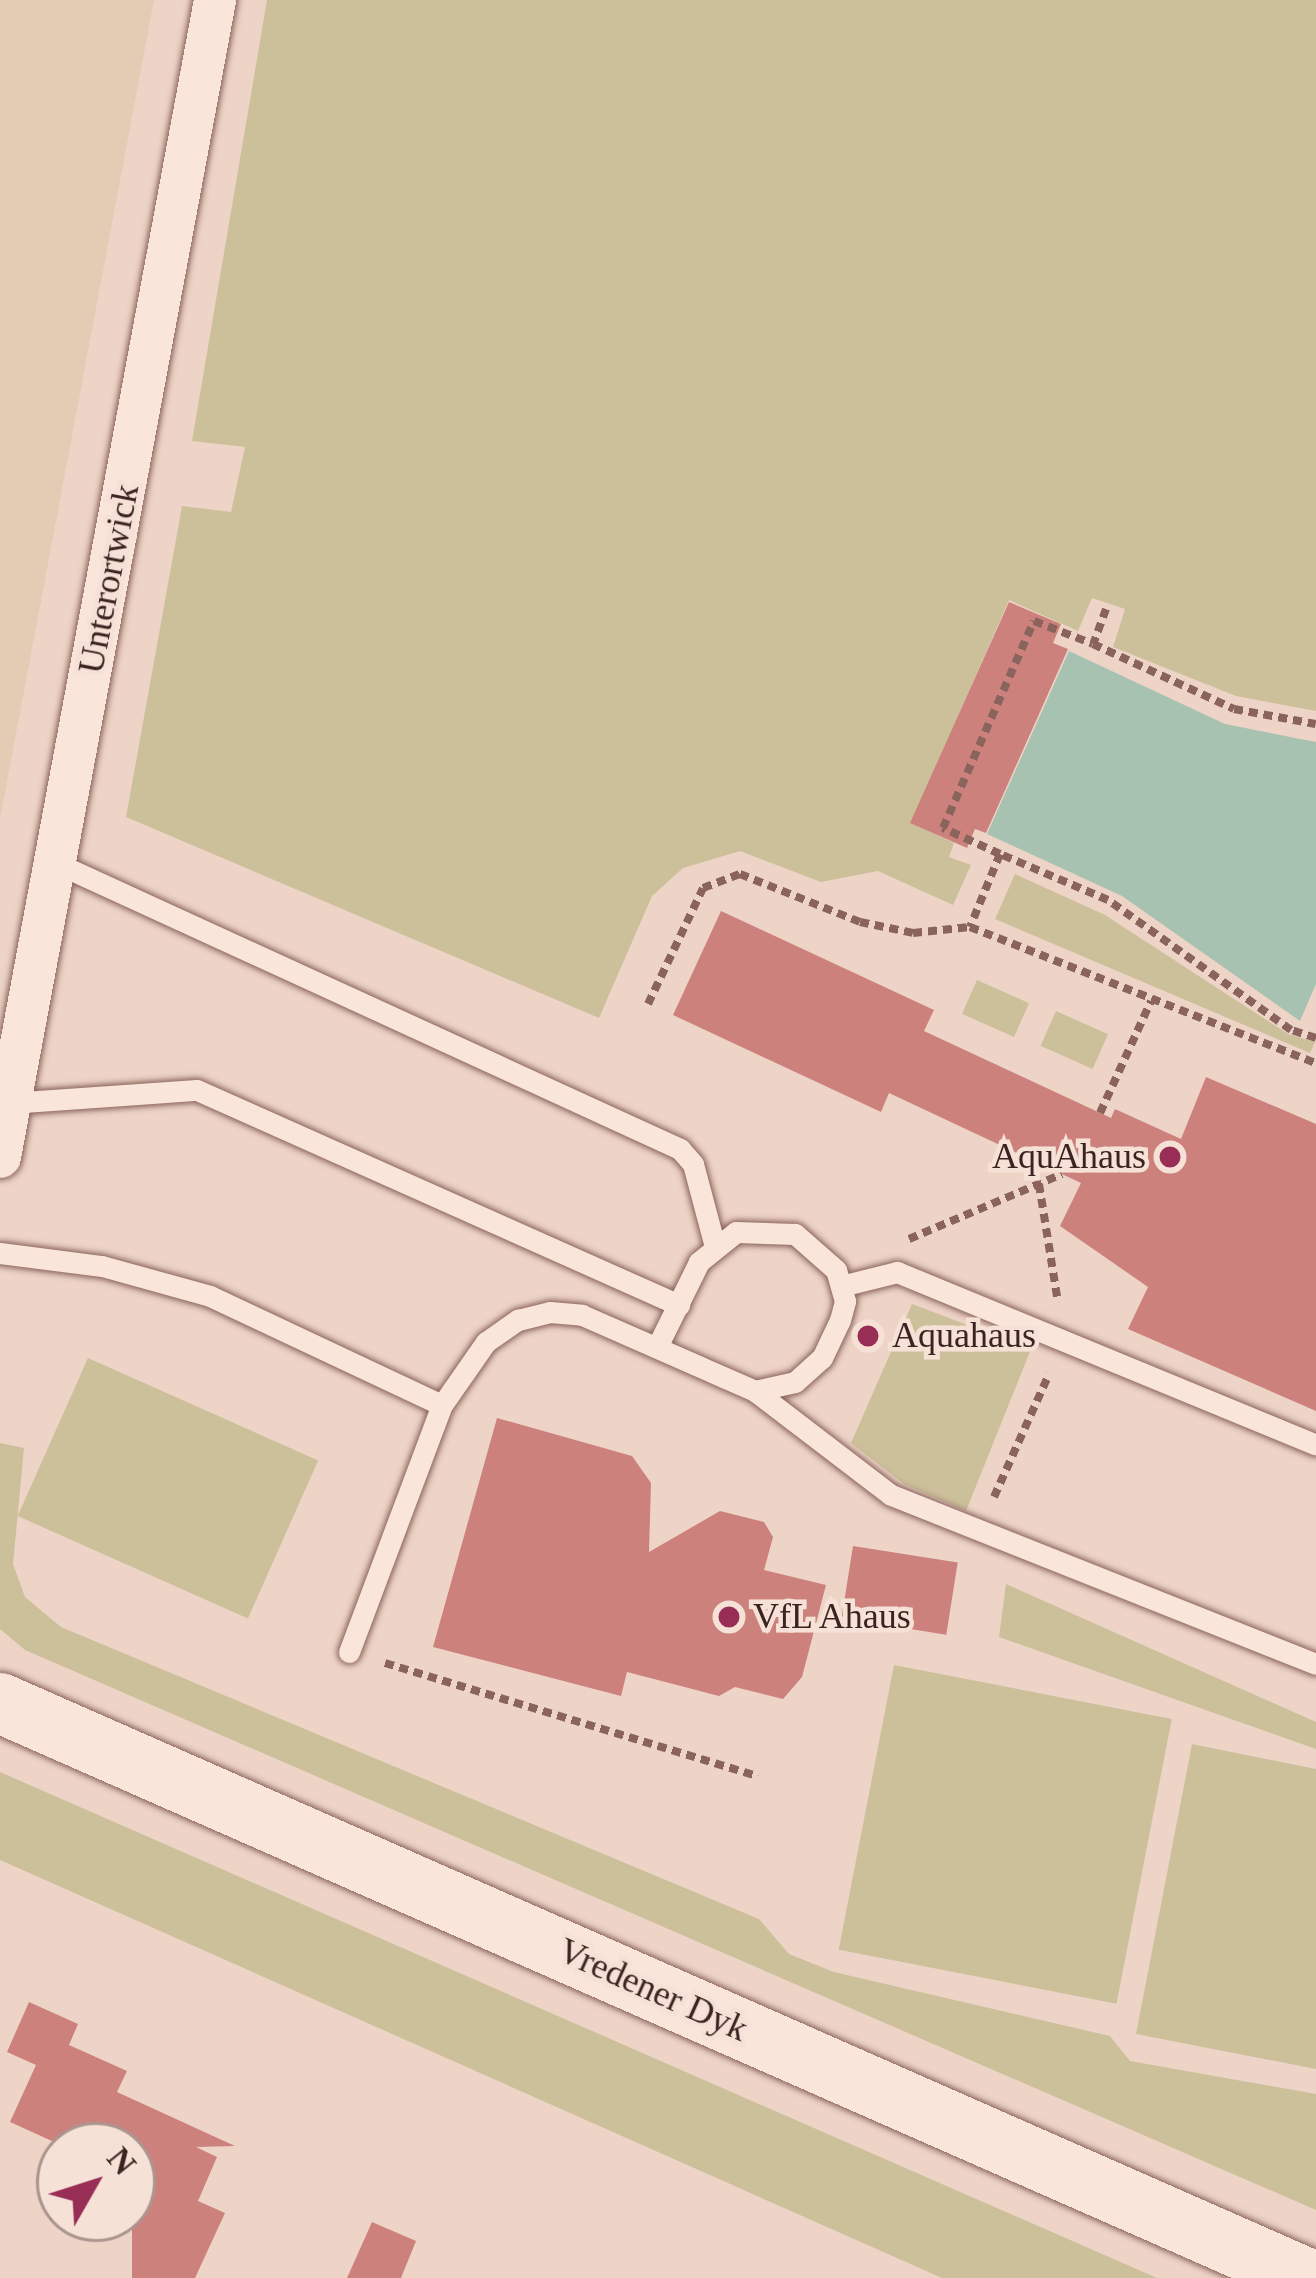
<!DOCTYPE html>
<html>
<head>
<meta charset="utf-8">
<style>
	body { margin:0 }
	#map { position:relative; width:1316px; height:2278px; overflow:hidden; background:#eed4c7; font-family:Georgia,serif }
	div>[style] { position:absolute }
	.farmland>* { inset:0; background:#e4cbb4 }
	.green>* { inset:0; background:#ccc09b; transform-origin:0 0 }
	.water>* { inset:0; background:#a8c2b1 }
	.building>* { inset:0; background:#cc817d; transform-origin:0 0 }
	.path>* { height:8px; margin-top:-4px; transform-origin:0; background:repeating-linear-gradient(90deg,#8a645c 0 9px,transparent 0 15px) }
	.roads { filter:drop-shadow(0 0 3px #8a645c) drop-shadow(0 0 3px #8a645c) }
	.service>* { height:21px; margin:-10.5px; padding:0 10.5px; transform-origin:10.5px; border-radius:10.5px; background:#f9e5da }
	.minor>* { height:42px; margin:-21px; padding:0 21px; transform-origin:21px; border-radius:21px; background:#f9e5da }
	.secondary>* { height:60px; margin:-30px; padding:0 30px; transform-origin:30px; border-radius:30px; background:#f9e5da }
	.dots>* { width:33px; height:33px; translate:-50% -50%; box-sizing:border-box; border:6px solid #f6e1d7; border-radius:50% }
	span { translate:-50% -50%; white-space:nowrap; text-align:center; line-height:1.15; -webkit-text-stroke:9px #f6e1d7; paint-order:stroke }
	.street-label { font-size:36px; color:#3a2320 }
	.poi-label { font-size:36px; color:#3a2320 }
	.right { translate:-100% -50%; text-align:right }
	.left { translate:0 -50%; text-align:left }
	.north { position:absolute; left:36px; top:2122px; width:120px; height:120px; box-sizing:border-box; background:#f6e1d7; border:3px solid #ab958e; border-radius:50%; rotate:51deg; font-size:33px; font-weight:700; line-height:48px; text-align:center; color:#3a2320 }
	.north::after { content:''; display:block; margin:auto; width:42px; height:54px; background:#982d55; clip-path:polygon(50% 0,100% 100%,50% 72%,0 100%) }
</style>
</head>
<body>
<div id="map">
	<div class="farmland">
		<div style="clip-path:polygon(0 0,154px 0,0 819px)"></div>
	</div>
	<div class="green">
		<div style="clip-path:polygon(267px 0,1316px 0,1316px 711px,1236px 696px,1113px 647px,1125px 609px,1092px 598px,1078px 631px,1009px 600px,911px 823px,954px 843px,949px 857px,971px 865px,953px 905px,878px 871px,821px 882px,740px 851px,683px 868px,652px 896px,599px 1018px,126px 817px,182px 506px,231px 512px,245px 447px,192px 441px)"></div>
		<div style="clip-path:polygon(1015px 874px,1105px 915px,1288px 1034px,1315px 1042px,1310px 1053px,995px 919px)"></div>
		<div style="left:977px;top:980px;width:57px;height:37px;rotate:24deg"></div>
		<div style="left:1056px;top:1011px;width:57px;height:38px;rotate:24deg"></div>
		<div style="clip-path:polygon(912px 1304px,1031px 1349px,966px 1511px,904px 1484px,851px 1443px)"></div>
		<div style="left:88px;top:1358px;width:252px;height:173px;rotate:24deg"></div>
		<div style="clip-path:polygon(0 1443px,24px 1448px,13px 1564px,25px 1597px,61px 1627px,759px 1919px,789px 1954px,834px 1972px,1110px 2036px,1130px 2061px,1316px 2094px,1316px 2210px,25px 1650px,0 1629px)"></div>
		<div style="clip-path:polygon(1006px 1584px,1316px 1722px,1316px 1749px,999px 1637px)"></div>
		<div style="left:894px;top:1665px;width:283px;height:290px;rotate:11deg"></div>
		<div style="clip-path:polygon(1192px 1744px,1316px 1769px,1316px 2069px,1136px 2034px)"></div>
		<div style="clip-path:polygon(0 1772px,1157px 2278px,942px 2278px,0 1860px)"></div>
	</div>
	<div class="water">
		<div style="clip-path:polygon(1069px 651px,1225px 724px,1316px 742px,1316px 984px,1300px 1021px,1122px 896px,987px 834px)"></div>
	</div>
	<div class="building">
		<div style="clip-path:polygon(1009px 602px,1061px 624px,1053px 643px,1068px 649px,986px 833px,975px 829px,967px 848px,910px 823px)"></div>
		<div style="clip-path:polygon(721px 911px,934px 1010px,924px 1031px,1111px 1118px,1115px 1109px,1181px 1139px,1206px 1077px,1316px 1124px,1316px 1411px,1128px 1329px,1148px 1287px,1060px 1226px,1081px 1183px,889px 1093px,881px 1112px,673px 1015px)"></div>
		<div style="clip-path:polygon(497px 1418px,632px 1456px,651px 1483px,649px 1552px,720px 1511px,764px 1522px,773px 1537px,764px 1570px,826px 1585px,802px 1677px,783px 1699px,735px 1687px,719px 1696px,627px 1672px,621px 1696px,433px 1647px)"></div>
		<div style="left:853px;top:1546px;width:106px;height:73px;rotate:9deg"></div>
		<div style="clip-path:polygon(29px 2002px,78px 2024px,69px 2045px,127px 2071px,117px 2092px,235px 2146px,196px 2147px,217px 2157px,198px 2201px,225px 2213px,195px 2278px,132px 2278px,132px 2146px,63px 2146px,10px 2122px,36px 2065px,7px 2052px)"></div>
		<div style="clip-path:polygon(372px 2222px,416px 2241px,401px 2278px,347px 2278px)"></div>
	</div>
	<div class="path">
		<div style="left:1106px;top:609px;width:37px;rotate:110deg"></div>
		<div style="left:1093px;top:644px;width:155px;rotate:24.7deg"></div>
		<div style="left:1234px;top:709px;width:83px;rotate:10.4deg"></div>
		<div style="left:1000px;top:854px;width:63px;rotate:-155.5deg"></div>
		<div style="left:943px;top:828px;width:226px;rotate:-66.3deg"></div>
		<div style="left:1034px;top:621px;width:63px;rotate:21.3deg"></div>
		<div style="left:648px;top:1004px;width:128px;rotate:-64.6deg"></div>
		<div style="left:703px;top:888px;width:40px;rotate:-21deg"></div>
		<div style="left:740px;top:874px;width:129px;rotate:21.8deg"></div>
		<div style="left:860px;top:922px;width:54px;rotate:11.7deg"></div>
		<div style="left:913px;top:933px;width:57px;rotate:-6deg"></div>
		<div style="left:1316px;top:1038px;width:26px;rotate:-162deg"></div>
		<div style="left:1291px;top:1030px;width:224px;rotate:-144.6deg"></div>
		<div style="left:1108px;top:900px;width:117px;rotate:-156.9deg"></div>
		<div style="left:1000px;top:854px;width:79px;rotate:112.3deg"></div>
		<div style="left:970px;top:927px;width:372px;rotate:21.5deg"></div>
		<div style="left:1100px;top:1113px;width:123px;rotate:-65.5deg"></div>
		<div style="left:1039px;top:1184px;width:120px;rotate:80.9deg"></div>
		<div style="left:909px;top:1239px;width:166px;rotate:-23deg"></div>
		<div style="left:994px;top:1497px;width:135px;rotate:-65.9deg"></div>
		<div style="left:385px;top:1663px;width:390px;rotate:16.9deg"></div>
	</div>
	<div class="roads">
		<div class="service">
			<div style="left:54px;top:862px;width:689px;rotate:24.63deg"></div>
			<div style="left:680px;top:1149px;width:20px;rotate:49deg"></div>
			<div style="left:693px;top:1164px;width:82px;rotate:75.1deg"></div>
			<div style="left:9px;top:1103px;width:188px;rotate:-4deg"></div>
			<div style="left:197px;top:1090px;width:528px;rotate:24.04deg"></div>
			<div style="left:0;top:1253px;width:103px;rotate:7.3deg"></div>
			<div style="left:102px;top:1266px;width:112px;rotate:15.5deg"></div>
			<div style="left:210px;top:1296px;width:256px;rotate:25.2deg"></div>
			<div style="left:442px;top:1405px;width:77px;rotate:-55.1deg"></div>
			<div style="left:486px;top:1342px;width:39px;rotate:-35deg"></div>
			<div style="left:518px;top:1320px;width:33px;rotate:-14deg"></div>
			<div style="left:550px;top:1312px;width:32px;rotate:5deg"></div>
			<div style="left:582px;top:1315px;width:189px;rotate:23.7deg"></div>
			<div style="left:755px;top:1391px;width:41px;rotate:-12.7deg"></div>
			<div style="left:795px;top:1382px;width:36px;rotate:-42deg"></div>
			<div style="left:822px;top:1358px;width:42px;rotate:-64.7deg"></div>
			<div style="left:840px;top:1320px;width:20px;rotate:-75deg"></div>
			<div style="left:845px;top:1301px;width:32px;rotate:-106deg"></div>
			<div style="left:836px;top:1270px;width:55px;rotate:-138.7deg"></div>
			<div style="left:795px;top:1234px;width:59px;rotate:-178.1deg"></div>
			<div style="left:736px;top:1232px;width:48px;rotate:141deg"></div>
			<div style="left:699px;top:1262px;width:95px;rotate:116.3deg"></div>
			<div style="left:841px;top:1286px;width:58px;rotate:-14deg"></div>
			<div style="left:897px;top:1272px;width:453px;rotate:22.4deg"></div>
			<div style="left:755px;top:1391px;width:171px;rotate:37.4deg"></div>
			<div style="left:891px;top:1495px;width:457px;rotate:21.7deg"></div>
			<div style="left:349px;top:1652px;width:264px;rotate:-69.4deg"></div>
		</div>
		<div class="minor">
			<div style="left:0;top:1157px;width:1177px;rotate:-79.47deg"></div>
		</div>
		<div class="secondary">
			<div style="left:0;top:1703px;width:1427px;rotate:23.76deg"></div>
		</div>
	</div>
	<div class="dots">
		<div style="left:1170px;top:1157px;background:#982d55"></div>
		<div style="left:868px;top:1336px;background:#982d55"></div>
		<div style="left:729px;top:1617px;background:#982d55"></div>
	</div>
	<div class="street-label">
		<span style="left:109px;top:579px;rotate:-79deg">Unterortwick</span>
		<span style="left:653px;top:1990px;rotate:24deg">Vredener Dyk</span>
	</div>
	<div class="poi-label">
		<span class="right" style="left:1146px;top:1157px">AquAhaus</span>
		<span class="left" style="left:892px;top:1336px">Aquahaus</span>
		<span class="left" style="left:753px;top:1617px">VfL Ahaus</span>
	</div>
	<div class="north">N</div>
</div>
</body>
</html>
